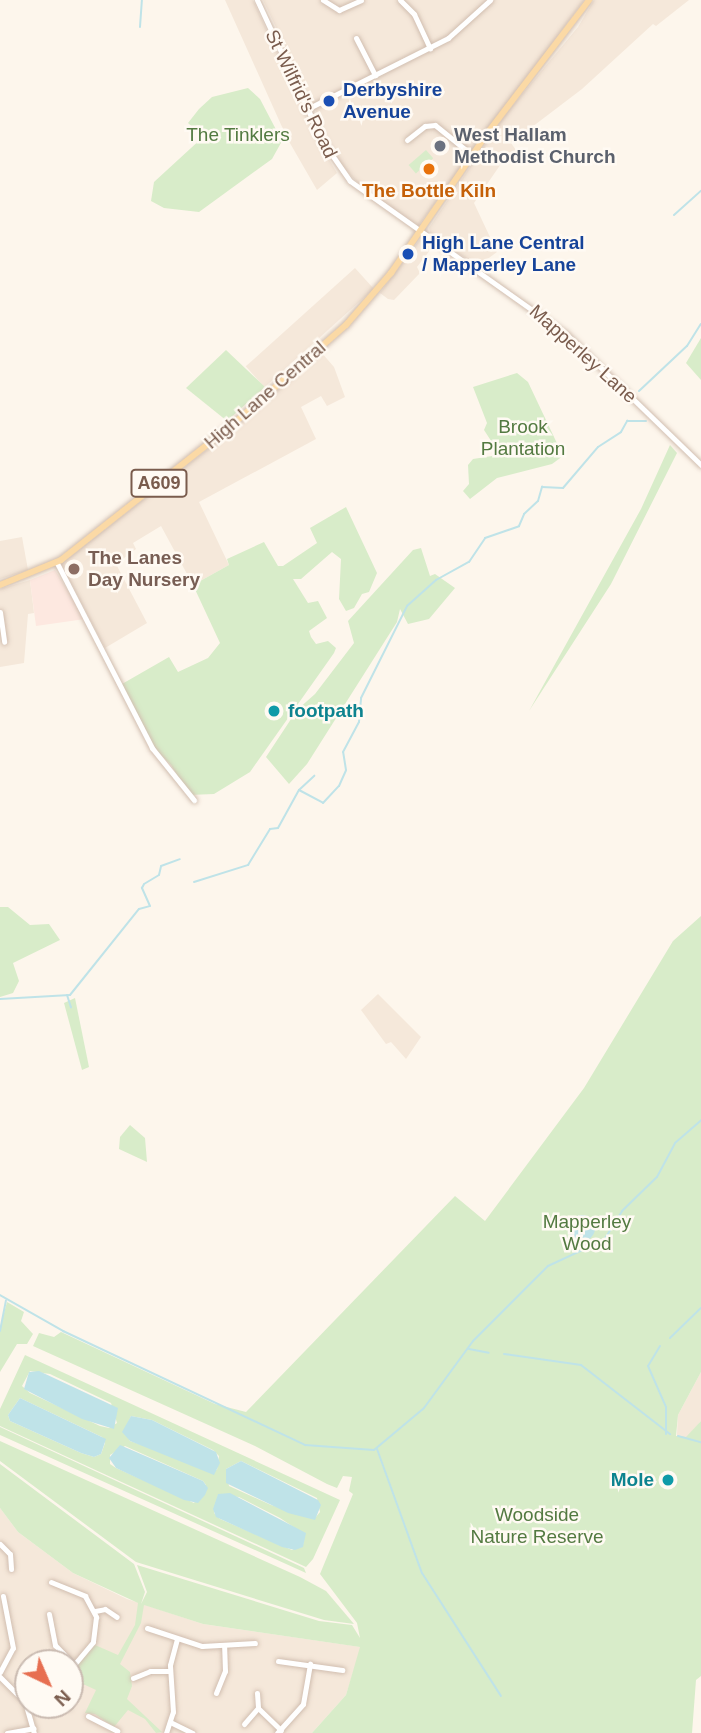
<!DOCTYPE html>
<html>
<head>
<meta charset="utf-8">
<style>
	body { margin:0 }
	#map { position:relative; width:701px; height:1733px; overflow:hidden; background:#fdf6ec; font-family:Helvetica,sans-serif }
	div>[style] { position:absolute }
	.residential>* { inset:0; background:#f5e8da; transform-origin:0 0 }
	.commercial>* { inset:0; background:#fde8e0 }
	.green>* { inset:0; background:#d8ecc9; transform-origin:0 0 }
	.water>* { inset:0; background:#bfe3e8 }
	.round { border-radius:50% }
	.stream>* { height:2px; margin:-1px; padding:0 1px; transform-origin:1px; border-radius:1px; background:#bfe3e8 }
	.roads { filter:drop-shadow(0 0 2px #d1beb0) drop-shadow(0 0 2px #d1beb0) }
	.minor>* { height:5px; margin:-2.5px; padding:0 2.5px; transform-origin:2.5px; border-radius:2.5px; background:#fff }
	.major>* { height:6px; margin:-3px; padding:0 3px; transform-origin:3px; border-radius:3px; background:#fbd9a5 }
	.dots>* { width:19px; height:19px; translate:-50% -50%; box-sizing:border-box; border:4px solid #fffaf3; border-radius:50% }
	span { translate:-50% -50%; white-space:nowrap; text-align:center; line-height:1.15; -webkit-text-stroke:5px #fffaf3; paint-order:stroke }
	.shield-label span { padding:2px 5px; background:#fffaf3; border:2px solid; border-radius:5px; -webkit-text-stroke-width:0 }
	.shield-label { font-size:18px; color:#7a5c4d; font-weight:700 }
	.transit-label { font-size:19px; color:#164399; font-weight:700 }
	.left { translate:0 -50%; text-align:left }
	.street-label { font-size:19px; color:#7a5c4d }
	.park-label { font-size:19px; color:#537a41 }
	.worship-label { font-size:19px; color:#5b616d; font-weight:700 }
	.food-label { font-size:19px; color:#c56008; font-weight:700 }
	.education-label { font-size:19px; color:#785e54; font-weight:700 }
	.culture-label { font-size:19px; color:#0d838f; font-weight:700 }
	.right { translate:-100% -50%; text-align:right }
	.north { position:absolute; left:14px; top:1649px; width:70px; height:70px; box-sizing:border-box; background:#fffaf3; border:2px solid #cabbb1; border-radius:50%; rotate:136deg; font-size:19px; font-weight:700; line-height:28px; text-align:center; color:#7a5c4d }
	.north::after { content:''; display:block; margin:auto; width:24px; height:32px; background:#e76f51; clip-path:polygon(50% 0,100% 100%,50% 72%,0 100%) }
</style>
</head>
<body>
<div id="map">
	<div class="residential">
		<div style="clip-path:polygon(225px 0,253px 0,313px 132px,337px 173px,317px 190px,287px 138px)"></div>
		<div style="clip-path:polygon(263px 0,584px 0,418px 226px,361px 186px,342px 166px)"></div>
		<div style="clip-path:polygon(594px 0,689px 0,656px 26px,653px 24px,582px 89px,511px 143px,520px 156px,505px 158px,474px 203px,497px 252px,478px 266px,431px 236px,429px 228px,505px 115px,578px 27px)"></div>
		<div style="clip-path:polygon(421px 238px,434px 245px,417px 267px,420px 273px,394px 300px,388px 299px,380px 293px)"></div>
		<div style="left:355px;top:268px;width:28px;height:147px;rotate:48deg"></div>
		<div style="clip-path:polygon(321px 352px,334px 367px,345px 397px,327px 406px,321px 396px,301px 407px,316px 439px,199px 502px,229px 565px,193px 585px,161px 526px,133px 543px,136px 549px,116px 564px,147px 623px,105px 648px,61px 564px,235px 428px)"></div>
		<div style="clip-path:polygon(22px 537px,28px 570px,0 579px,0 541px)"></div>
		<div style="clip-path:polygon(30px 580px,34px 613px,28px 614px,24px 663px,0 667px,0 589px)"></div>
		<div style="clip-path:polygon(378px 994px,421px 1037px,406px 1059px,391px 1042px,386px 1044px,361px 1010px)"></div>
		<div style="clip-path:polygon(701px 1372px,701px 1421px,676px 1451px,678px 1415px)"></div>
		<div style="clip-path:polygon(evenodd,0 1508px,18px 1532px,73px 1573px,127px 1599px,203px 1624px,361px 1647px,346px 1695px,312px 1733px,0 1733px,0 1508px,28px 1663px,70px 1663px,70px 1705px,28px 1705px,28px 1663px)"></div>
	</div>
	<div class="commercial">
		<div style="clip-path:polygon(55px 570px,85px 619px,36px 626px,30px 580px)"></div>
	</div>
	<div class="green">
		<div style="clip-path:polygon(248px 88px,260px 99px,282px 141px,272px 159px,199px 212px,164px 208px,151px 201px,154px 182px,203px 137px,188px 123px,199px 109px,212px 97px)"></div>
		<div style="left:426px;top:150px;width:11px;height:23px;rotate:49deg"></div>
		<div style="clip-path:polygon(701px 338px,701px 380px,686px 363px)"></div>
		<div style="clip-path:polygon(226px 350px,265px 387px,227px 421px,186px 388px)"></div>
		<div style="clip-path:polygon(517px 373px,528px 382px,563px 456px,552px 464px,497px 478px,470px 499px,463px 491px,469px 484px,468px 465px,473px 459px,492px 456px,497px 450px,484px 430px,487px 423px,473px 387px)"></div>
		<div style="clip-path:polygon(670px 445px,677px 453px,611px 584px,529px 711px,641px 509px)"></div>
		<div style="clip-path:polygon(346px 507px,377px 573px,369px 592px,362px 594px,354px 608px,346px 611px,339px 599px,341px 559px,332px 552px,301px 579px,293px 579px,308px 603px,318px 601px,327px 618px,309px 631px,311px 637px,316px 644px,328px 641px,336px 648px,334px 653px,250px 772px,214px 794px,189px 795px,171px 765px,154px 748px,122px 684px,169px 657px,178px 672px,208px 658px,220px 643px,193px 585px,229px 565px,227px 559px,264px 542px,278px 566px,283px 566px,317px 543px,310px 528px)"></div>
		<div style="clip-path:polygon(421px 548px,430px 576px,435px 574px,455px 588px,429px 619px,408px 624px,400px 609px,397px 622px,307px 764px,289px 784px,266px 757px,297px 710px,315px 694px,354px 643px,348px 621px,413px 550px)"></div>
		<div style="clip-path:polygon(0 907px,8px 907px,30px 925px,49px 924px,60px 940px,13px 963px,19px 981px,13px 993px,0 997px)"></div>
		<div style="clip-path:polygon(701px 916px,701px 1372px,678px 1415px,676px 1436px,686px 1437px,701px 1421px,701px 1676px,696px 1680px,692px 1733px,312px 1733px,346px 1695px,360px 1647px,203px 1624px,144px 1605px,141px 1623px,120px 1664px,130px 1672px,132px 1686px,127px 1699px,162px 1732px,156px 1733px,145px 1719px,128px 1710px,114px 1727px,95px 1714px,85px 1713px,96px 1690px,70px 1678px,70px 1674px,95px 1645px,118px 1655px,135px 1625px,138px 1603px,73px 1573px,18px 1532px,0 1508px,0 1464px,134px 1564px,145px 1592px,141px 1604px,147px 1592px,137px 1565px,319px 1621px,352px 1625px,360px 1638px,357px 1623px,320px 1574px,353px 1494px,349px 1491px,352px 1477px,343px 1476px,337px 1488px,327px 1484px,255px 1446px,33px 1346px,39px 1333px,54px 1337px,61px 1332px,215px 1404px,246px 1412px,455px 1196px,485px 1221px,584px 1088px,673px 941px)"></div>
		<div style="clip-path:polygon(75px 998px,89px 1067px,82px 1070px,64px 1003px)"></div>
		<div style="clip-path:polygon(130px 1125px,145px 1138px,147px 1162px,119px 1149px,120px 1137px)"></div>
		<div style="clip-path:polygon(7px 1302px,24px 1312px,21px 1321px,33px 1334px,27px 1344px,17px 1344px,0 1372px,0 1328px)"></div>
		<div style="clip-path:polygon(evenodd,25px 1355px,340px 1500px,313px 1559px,306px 1567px,0 1426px,0 1409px,25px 1355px,30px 1371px,50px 1374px,111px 1403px,117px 1423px,109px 1428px,100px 1426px,30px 1393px,22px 1386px,30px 1371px,25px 1355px,20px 1398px,102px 1437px,105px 1443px,101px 1454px,94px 1457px,81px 1453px,10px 1421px,8px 1415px,20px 1398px,25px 1355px,131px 1416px,152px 1420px,213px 1450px,219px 1456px,217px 1470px,130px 1441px,124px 1431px,131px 1416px,25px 1355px,125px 1446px,203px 1481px,206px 1485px,194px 1503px,116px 1468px,110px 1464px,110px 1455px,125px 1446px,25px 1355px,241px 1461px,317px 1498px,320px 1512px,315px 1518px,271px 1505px,229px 1486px,226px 1469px,241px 1461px,25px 1355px,218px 1495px,239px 1497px,280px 1518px,304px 1534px,304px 1543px,292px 1550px,220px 1519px,214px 1513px,218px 1495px)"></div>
		<div style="clip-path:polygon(0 1427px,304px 1568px,306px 1573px,9px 1439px,0 1435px)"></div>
		<div style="clip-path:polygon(0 1441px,300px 1577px,326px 1591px,354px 1624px,324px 1620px,136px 1562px,0 1461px)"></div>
	</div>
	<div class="water">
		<div class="round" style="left:569px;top:1215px;width:26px;height:26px"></div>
		<div style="clip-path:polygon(39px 1371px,118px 1408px,114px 1429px,82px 1419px,24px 1389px,29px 1372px)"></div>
		<div style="clip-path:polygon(20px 1398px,106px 1439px,101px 1454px,94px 1457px,81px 1453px,10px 1421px,8px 1415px)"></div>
		<div style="clip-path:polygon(131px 1416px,152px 1420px,216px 1452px,220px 1463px,214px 1475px,130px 1441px,122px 1432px)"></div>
		<div style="clip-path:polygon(120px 1445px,203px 1481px,208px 1488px,205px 1495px,198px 1503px,184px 1500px,116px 1468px,109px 1458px)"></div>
		<div style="clip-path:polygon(241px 1461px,318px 1500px,321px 1505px,315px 1520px,288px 1513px,226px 1483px,226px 1469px)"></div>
		<div style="clip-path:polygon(230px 1493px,306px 1533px,303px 1547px,295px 1550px,282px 1547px,216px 1517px,213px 1509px,218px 1494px)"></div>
	</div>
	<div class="stream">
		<div style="left:140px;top:27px;width:27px;rotate:-86deg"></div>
		<div style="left:674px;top:215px;width:36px;rotate:-42deg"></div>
		<div style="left:639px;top:391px;width:66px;rotate:-43.2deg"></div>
		<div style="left:687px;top:346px;width:26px;rotate:-58deg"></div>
		<div style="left:299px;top:790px;width:27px;rotate:28deg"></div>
		<div style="left:323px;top:803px;width:23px;rotate:-47deg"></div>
		<div style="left:339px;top:786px;width:17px;rotate:-66deg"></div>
		<div style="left:346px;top:770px;width:18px;rotate:-99deg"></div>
		<div style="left:343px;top:752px;width:34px;rotate:-62deg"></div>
		<div style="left:359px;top:722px;width:24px;rotate:-85deg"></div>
		<div style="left:361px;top:698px;width:103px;rotate:-63.4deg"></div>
		<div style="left:407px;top:606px;width:39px;rotate:-42deg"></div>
		<div style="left:436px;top:580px;width:38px;rotate:-29deg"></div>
		<div style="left:469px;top:562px;width:29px;rotate:-56deg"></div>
		<div style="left:485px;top:538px;width:36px;rotate:-19deg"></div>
		<div style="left:519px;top:526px;width:13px;rotate:-67deg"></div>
		<div style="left:524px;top:514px;width:19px;rotate:-43deg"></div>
		<div style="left:538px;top:501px;width:15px;rotate:-74deg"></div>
		<div style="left:542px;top:487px;width:21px;rotate:3deg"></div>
		<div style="left:563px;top:488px;width:54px;rotate:-49.5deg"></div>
		<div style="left:598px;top:447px;width:27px;rotate:-33deg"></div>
		<div style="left:621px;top:432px;width:13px;rotate:-61deg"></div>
		<div style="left:627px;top:421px;width:19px"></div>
		<div style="left:194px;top:882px;width:57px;rotate:-17.5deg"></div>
		<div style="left:248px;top:865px;width:42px;rotate:-58.6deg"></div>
		<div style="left:270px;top:829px;width:8px;rotate:-7deg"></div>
		<div style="left:278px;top:828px;width:43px;rotate:-61.1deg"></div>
		<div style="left:299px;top:790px;width:21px;rotate:-43deg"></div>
		<div style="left:67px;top:995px;width:13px;rotate:72deg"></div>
		<div style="left:0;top:999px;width:70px;rotate:-3.3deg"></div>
		<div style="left:70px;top:995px;width:110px;rotate:-51.3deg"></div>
		<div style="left:139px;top:909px;width:11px;rotate:-15deg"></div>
		<div style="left:150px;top:906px;width:20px;rotate:-114deg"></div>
		<div style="left:142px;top:888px;width:4px;rotate:-63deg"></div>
		<div style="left:144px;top:884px;width:17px;rotate:-31deg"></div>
		<div style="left:159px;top:875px;width:9px;rotate:-77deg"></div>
		<div style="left:161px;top:866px;width:20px;rotate:-20deg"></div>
		<div style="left:0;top:1295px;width:73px;rotate:29.7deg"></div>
		<div style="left:63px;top:1331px;width:268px;rotate:25.2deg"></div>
		<div style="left:305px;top:1445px;width:69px;rotate:4.1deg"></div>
		<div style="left:374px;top:1450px;width:65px;rotate:-40deg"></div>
		<div style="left:424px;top:1408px;width:83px;rotate:-53.8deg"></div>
		<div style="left:473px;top:1341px;width:106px;rotate:-45deg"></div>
		<div style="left:548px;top:1266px;width:62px;rotate:-24.9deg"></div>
		<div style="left:604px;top:1240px;width:34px;rotate:-58deg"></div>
		<div style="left:622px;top:1211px;width:49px;rotate:-44.2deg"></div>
		<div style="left:657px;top:1177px;width:38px;rotate:-62deg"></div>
		<div style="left:675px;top:1143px;width:35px;rotate:-41deg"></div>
		<div style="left:0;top:1331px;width:31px;rotate:-79deg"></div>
		<div style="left:670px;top:1338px;width:43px;rotate:-44.1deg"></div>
		<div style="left:660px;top:1346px;width:23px;rotate:121deg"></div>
		<div style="left:648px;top:1366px;width:45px;rotate:66.3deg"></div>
		<div style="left:666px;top:1407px;width:27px;rotate:90deg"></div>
		<div style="left:469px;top:1349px;width:20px;rotate:11deg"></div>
		<div style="left:504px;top:1354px;width:78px;rotate:8.1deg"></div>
		<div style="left:581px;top:1365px;width:113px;rotate:37.8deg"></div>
		<div style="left:678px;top:1436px;width:24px;rotate:15deg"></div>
		<div style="left:377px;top:1449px;width:132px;rotate:70.1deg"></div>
		<div style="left:422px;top:1573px;width:146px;rotate:57.3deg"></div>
	</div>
	<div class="roads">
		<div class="minor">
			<div style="left:257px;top:0;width:157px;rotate:65.1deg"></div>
			<div style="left:323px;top:142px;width:47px;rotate:55.3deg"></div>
			<div style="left:350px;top:181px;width:263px;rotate:35.3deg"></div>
			<div style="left:565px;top:333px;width:190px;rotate:44.1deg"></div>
			<div style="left:323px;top:0;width:19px;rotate:32deg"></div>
			<div style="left:339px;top:10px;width:24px;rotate:-24deg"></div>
			<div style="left:400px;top:0;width:20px;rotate:45deg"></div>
			<div style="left:414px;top:14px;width:38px;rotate:65deg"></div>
			<div style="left:356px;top:38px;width:42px;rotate:62.8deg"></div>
			<div style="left:307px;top:109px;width:158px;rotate:-26.7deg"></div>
			<div style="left:448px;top:38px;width:57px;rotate:-42.1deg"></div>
			<div style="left:407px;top:140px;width:23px;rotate:-38deg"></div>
			<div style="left:425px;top:126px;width:10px;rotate:-6deg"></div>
			<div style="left:435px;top:125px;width:48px;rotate:39deg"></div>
			<div style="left:57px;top:563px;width:208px;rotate:62.8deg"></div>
			<div style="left:152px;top:748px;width:67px;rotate:51.1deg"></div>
			<div style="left:0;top:612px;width:30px;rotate:82deg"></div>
			<div style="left:0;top:1544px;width:14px;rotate:45deg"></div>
			<div style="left:10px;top:1554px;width:15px;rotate:86deg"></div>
			<div style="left:51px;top:1582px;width:37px;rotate:22deg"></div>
			<div style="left:85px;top:1596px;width:24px;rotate:62deg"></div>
			<div style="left:96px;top:1617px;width:25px;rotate:97deg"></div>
			<div style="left:93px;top:1642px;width:35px;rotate:130deg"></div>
			<div style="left:95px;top:1611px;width:10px;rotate:-11deg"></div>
			<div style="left:105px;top:1609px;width:14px;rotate:34deg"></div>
			<div style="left:49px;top:1614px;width:32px;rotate:79deg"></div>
			<div style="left:55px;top:1645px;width:28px;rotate:46deg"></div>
			<div style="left:147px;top:1628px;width:58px;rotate:18.1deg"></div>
			<div style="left:202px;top:1646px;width:53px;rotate:-3.2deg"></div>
			<div style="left:278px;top:1661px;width:65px;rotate:8deg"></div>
			<div style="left:0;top:1672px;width:27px;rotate:-62deg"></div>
			<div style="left:13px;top:1648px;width:53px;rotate:-100.9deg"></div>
			<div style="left:0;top:1677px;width:35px;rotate:45deg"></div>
			<div style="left:25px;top:1702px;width:32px;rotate:74deg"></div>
			<div style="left:133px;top:1678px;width:18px;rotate:-22deg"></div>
			<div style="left:150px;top:1671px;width:20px"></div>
			<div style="left:216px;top:1693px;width:24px;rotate:-68deg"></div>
			<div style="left:225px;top:1671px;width:25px;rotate:-92deg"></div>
			<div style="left:257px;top:1693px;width:15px;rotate:86deg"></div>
			<div style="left:258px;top:1708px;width:32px;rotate:44deg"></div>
			<div style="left:68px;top:1705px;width:2px;rotate:90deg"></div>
			<div style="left:88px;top:1716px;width:33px;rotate:27deg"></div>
			<div style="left:170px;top:1722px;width:25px;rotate:26deg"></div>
			<div style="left:244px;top:1724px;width:21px;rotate:-49deg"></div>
			<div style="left:7px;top:1733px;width:27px;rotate:-10deg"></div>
			<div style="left:166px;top:1733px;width:22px;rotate:-72deg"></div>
			<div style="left:173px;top:1712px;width:47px;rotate:-93.7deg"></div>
			<div style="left:170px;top:1665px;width:27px;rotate:-75deg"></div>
			<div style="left:277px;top:1733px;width:39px;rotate:-48deg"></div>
			<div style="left:303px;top:1704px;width:41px;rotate:-80.1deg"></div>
		</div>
		<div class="major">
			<div style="left:0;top:585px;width:66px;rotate:-22.3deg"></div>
			<div style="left:61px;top:560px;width:218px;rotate:-38.3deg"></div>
			<div style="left:232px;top:425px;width:152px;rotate:-41.3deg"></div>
			<div style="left:346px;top:325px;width:69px;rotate:-49.1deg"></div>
			<div style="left:391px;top:273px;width:173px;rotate:-55.4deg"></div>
			<div style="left:489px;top:131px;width:165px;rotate:-52.6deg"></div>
		</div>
	</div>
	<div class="dots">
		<div style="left:329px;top:101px;background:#1a4fb4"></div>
		<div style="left:440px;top:146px;background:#6b7280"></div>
		<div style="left:429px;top:169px;background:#e8710a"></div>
		<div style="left:408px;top:254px;background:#1a4fb4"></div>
		<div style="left:74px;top:569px;background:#8d6e63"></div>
		<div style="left:274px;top:711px;background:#0f9aa8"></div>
		<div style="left:668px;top:1480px;background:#0f9aa8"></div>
	</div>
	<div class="shield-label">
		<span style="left:159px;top:483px">A609</span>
	</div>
	<div class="transit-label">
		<span class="left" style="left:343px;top:101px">Derbyshire<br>Avenue</span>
		<span class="left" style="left:422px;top:254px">High Lane Central<br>/ Mapperley Lane</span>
	</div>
	<div class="street-label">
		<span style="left:301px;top:94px;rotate:64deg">St Wilfrid's Road</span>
		<span style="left:583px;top:354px;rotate:42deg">Mapperley Lane</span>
		<span style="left:265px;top:395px;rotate:-41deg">High Lane Central</span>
	</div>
	<div class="park-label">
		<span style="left:238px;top:135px">The Tinklers</span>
		<span style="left:523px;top:438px">Brook<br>Plantation</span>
		<span style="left:587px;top:1233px">Mapperley<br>Wood</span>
		<span style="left:537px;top:1526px">Woodside<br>Nature Reserve</span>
	</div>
	<div class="worship-label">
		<span class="left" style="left:454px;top:146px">West Hallam<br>Methodist Church</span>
	</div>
	<div class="food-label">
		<span style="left:429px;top:191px">The Bottle Kiln</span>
	</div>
	<div class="education-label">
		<span class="left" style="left:88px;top:569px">The Lanes<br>Day Nursery</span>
	</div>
	<div class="culture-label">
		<span class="left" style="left:288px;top:711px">footpath</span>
		<span class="right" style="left:654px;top:1480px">Mole</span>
	</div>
	<div class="north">N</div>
</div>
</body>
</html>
